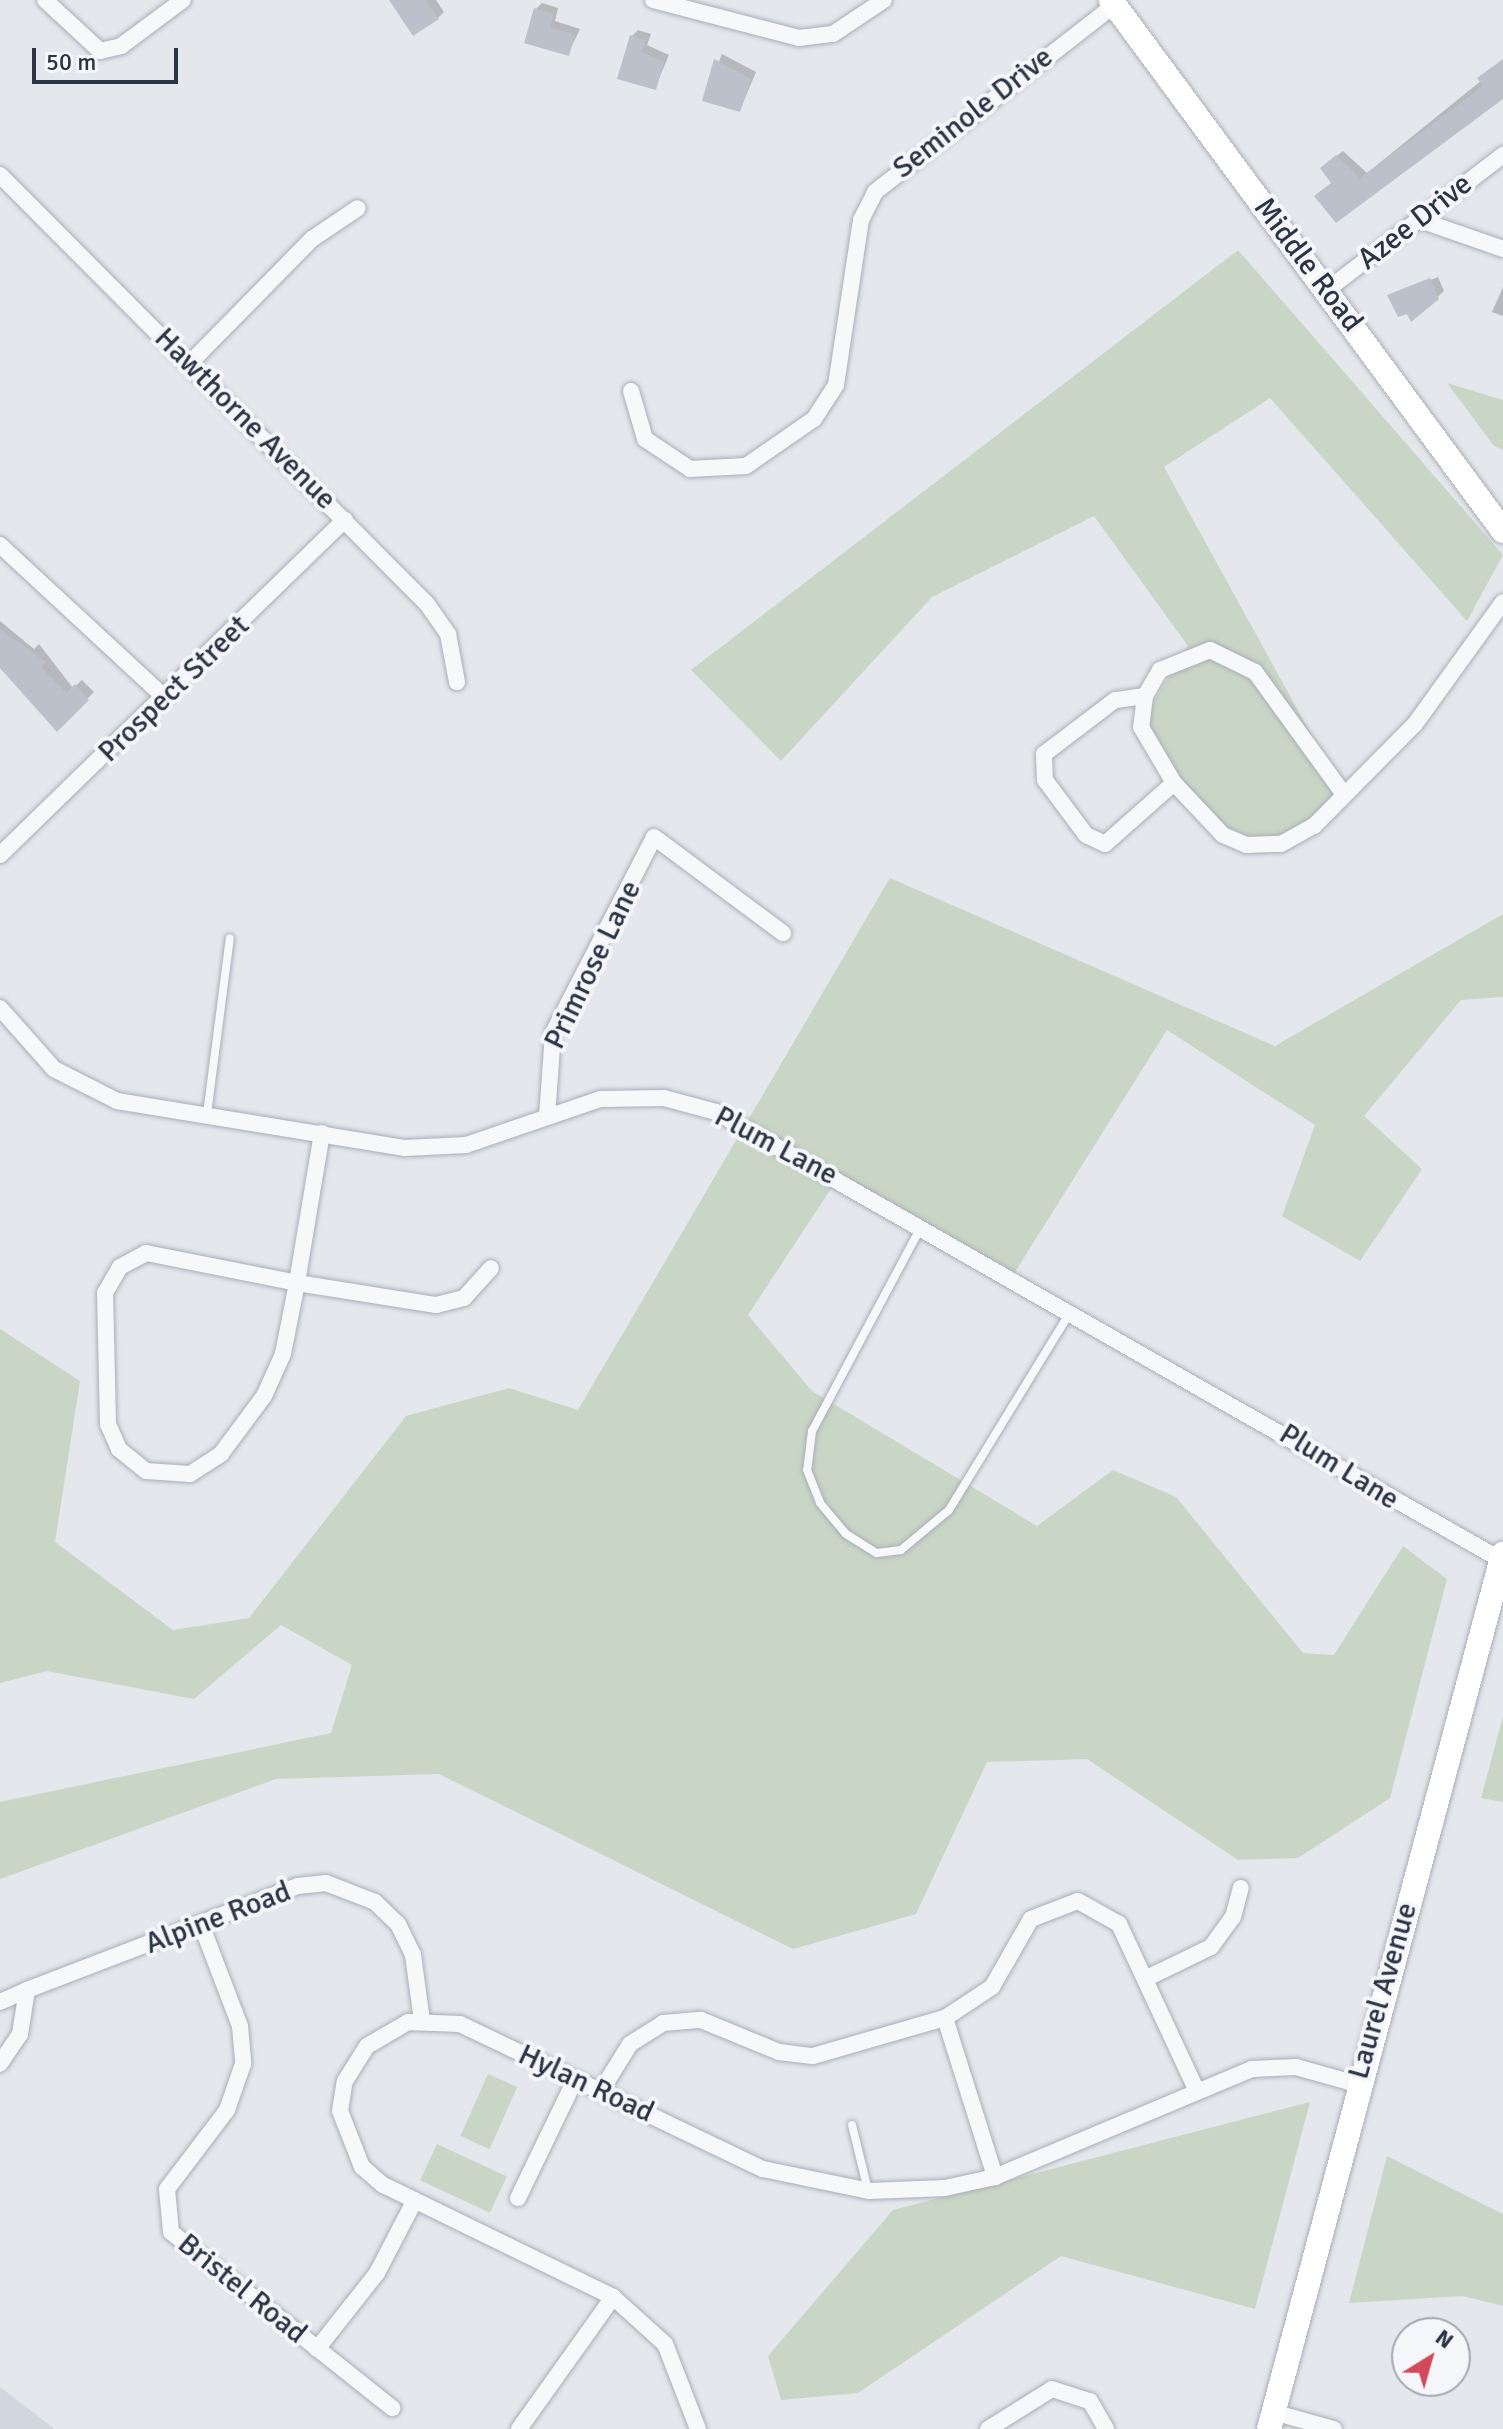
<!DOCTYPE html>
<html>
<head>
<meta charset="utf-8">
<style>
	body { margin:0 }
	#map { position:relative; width:1503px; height:2429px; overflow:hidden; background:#e4e7ec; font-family:Signika,sans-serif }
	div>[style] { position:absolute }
	.built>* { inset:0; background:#d2d6de }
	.green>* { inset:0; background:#c9d6c5; transform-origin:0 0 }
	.shadow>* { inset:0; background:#0003 }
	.building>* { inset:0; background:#bbc0ca }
	.roads { filter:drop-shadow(0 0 2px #a9aeb7) drop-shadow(0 0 2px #a9aeb7) }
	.service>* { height:8px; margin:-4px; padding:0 4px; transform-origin:4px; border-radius:4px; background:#f7f8fa }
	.minor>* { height:16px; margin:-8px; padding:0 8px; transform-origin:8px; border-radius:8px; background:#f7f8fa }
	.primary>* { height:24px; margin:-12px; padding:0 12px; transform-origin:12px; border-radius:12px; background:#fff }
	span { translate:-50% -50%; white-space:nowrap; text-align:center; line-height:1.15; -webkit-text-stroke:8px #f4f6f9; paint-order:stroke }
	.street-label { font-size:30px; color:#2b3445 }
	.north { position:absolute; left:1391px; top:2317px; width:80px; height:80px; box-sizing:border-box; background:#f4f6f9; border:2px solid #a4a8b1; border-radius:50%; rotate:37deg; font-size:22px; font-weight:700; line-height:32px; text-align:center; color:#2b3445 }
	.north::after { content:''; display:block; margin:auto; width:28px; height:36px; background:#d1495b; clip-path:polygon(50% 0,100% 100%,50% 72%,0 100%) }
	.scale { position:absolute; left:32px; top:48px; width:146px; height:36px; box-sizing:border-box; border:4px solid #2b3445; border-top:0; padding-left:10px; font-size:24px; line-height:28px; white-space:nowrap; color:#2b3445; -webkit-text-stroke:6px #f4f6f9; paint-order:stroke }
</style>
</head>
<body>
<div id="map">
	<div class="built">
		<div style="clip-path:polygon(0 2387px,52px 2427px,54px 2429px,0 2429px)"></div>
	</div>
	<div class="green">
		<div style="clip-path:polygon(1238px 250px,1503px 555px,1467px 621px,1270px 398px,1164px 467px,1338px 783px,1314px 828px,1242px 844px,1192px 800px,1143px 719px,1188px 646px,1094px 516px,932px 597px,781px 761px,691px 670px)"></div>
		<div style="clip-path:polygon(1447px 383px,1503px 400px,1503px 450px,1494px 446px)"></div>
		<div style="clip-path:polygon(890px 878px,1275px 1046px,1503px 914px,1503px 997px,1461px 1000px,1364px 1116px,1422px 1169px,1360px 1261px,1282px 1216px,1315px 1125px,1167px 1030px,1013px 1275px,840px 1175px,748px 1315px,812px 1391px,1037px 1526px,1113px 1470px,1176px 1497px,1303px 1653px,1334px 1655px,1403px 1546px,1447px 1579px,1390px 1798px,1298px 1858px,1238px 1860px,1087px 1759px,987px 1762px,916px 1914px,793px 1949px,439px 1774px,276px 1779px,0 1879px,0 1802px,331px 1733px,352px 1665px,281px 1625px,194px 1699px,47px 1671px,0 1683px,0 1329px,80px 1381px,55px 1542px,173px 1630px,249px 1618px,406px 1416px,509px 1388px,578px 1410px)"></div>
		<div style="clip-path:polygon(1503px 1716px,1503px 1802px,1481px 1798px)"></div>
		<div style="left:488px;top:2074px;width:32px;height:68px;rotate:24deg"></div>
		<div style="clip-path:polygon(1310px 2102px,1255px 2309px,1061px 2256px,858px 2393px,781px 2400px,768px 2356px,893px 2210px)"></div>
		<div style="left:437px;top:2144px;width:77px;height:40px;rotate:25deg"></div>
		<div style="clip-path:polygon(1387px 2156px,1503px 2214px,1503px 2306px,1463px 2296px,1349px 2303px)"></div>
	</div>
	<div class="shadow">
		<div style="clip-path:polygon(395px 0,436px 0,444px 12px,438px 18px)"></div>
		<div style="clip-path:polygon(542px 3px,558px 8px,555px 21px,580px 29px,568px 54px,536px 9px)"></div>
		<div style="clip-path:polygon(638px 30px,651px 34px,647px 45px,669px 55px,655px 88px,632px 36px)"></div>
		<div style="clip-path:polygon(722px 54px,756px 72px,740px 110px,704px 100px)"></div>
		<div style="clip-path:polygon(1503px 63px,1503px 97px,1336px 220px,1329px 162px,1343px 151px,1367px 173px)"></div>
		<div style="clip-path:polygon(1438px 277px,1444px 291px,1412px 320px,1390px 296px)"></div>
		<div style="clip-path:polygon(1503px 287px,1503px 316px,1492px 312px)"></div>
		<div style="clip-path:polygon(0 621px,34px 649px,39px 644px,73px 688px,82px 680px,94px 692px,57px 729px,0 665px)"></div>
	</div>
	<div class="building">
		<div style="clip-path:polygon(389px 0,426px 0,439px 19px,413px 36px)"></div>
		<div style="clip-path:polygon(534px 8px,554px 14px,550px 27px,575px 35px,569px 56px,524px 43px)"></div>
		<div style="clip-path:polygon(630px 35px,646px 40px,642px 52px,664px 62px,656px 90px,617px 79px)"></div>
		<div style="clip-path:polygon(714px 59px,751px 79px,740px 112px,702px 101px)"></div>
		<div style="clip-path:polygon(1503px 59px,1503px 99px,1336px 223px,1314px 196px,1331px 183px,1320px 168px,1336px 155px,1360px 178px,1483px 86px,1477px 78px)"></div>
		<div style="clip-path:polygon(1430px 278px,1439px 299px,1411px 322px,1407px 314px,1398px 317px,1387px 295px)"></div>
		<div style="clip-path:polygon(0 629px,46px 662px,41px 667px,66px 693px,75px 684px,89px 700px,57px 732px,0 668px)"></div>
	</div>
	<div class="roads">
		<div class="service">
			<div style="left:207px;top:1114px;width:177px;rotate:-82.6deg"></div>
			<div style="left:921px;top:1227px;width:231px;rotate:118.1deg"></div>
			<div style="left:812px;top:1431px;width:39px;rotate:97deg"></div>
			<div style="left:807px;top:1470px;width:35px;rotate:68deg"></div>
			<div style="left:820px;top:1503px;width:40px;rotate:50deg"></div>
			<div style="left:846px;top:1534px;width:36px;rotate:32deg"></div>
			<div style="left:877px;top:1553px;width:24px;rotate:-7deg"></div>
			<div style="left:901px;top:1550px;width:62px;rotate:-39.8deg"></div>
			<div style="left:949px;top:1510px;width:233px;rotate:-58.5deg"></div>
			<div style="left:852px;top:2125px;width:67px;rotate:76.2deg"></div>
		</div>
		<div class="minor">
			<div style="left:45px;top:0;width:75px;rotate:42.8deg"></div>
			<div style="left:100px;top:51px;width:22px;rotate:-13deg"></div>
			<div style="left:121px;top:46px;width:77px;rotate:-36.6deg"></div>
			<div style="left:653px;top:0;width:151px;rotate:14.6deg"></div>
			<div style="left:799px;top:38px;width:34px;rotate:-7deg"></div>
			<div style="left:833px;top:34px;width:61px;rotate:-33.7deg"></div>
			<div style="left:0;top:175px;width:605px;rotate:45.13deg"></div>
			<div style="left:427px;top:604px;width:37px;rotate:55deg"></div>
			<div style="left:448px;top:634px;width:49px;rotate:79.4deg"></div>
			<div style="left:1417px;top:219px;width:91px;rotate:19.2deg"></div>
			<div style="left:1327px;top:290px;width:222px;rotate:-37.5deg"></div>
			<div style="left:190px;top:363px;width:174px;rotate:-45.5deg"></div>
			<div style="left:312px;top:239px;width:55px;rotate:-34deg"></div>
			<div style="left:631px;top:391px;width:50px;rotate:73.7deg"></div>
			<div style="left:645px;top:439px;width:54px;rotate:33.7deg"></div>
			<div style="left:690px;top:469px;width:56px;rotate:-3.1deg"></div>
			<div style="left:746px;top:466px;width:83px;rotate:-34.7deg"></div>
			<div style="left:814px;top:419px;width:40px;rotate:-57.1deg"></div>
			<div style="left:836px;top:385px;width:167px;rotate:-81.4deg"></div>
			<div style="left:861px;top:220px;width:31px;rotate:-63deg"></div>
			<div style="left:875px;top:192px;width:303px;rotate:-38deg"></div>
			<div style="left:0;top:545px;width:225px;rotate:42.8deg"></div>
			<div style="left:1145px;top:696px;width:30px;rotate:172deg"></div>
			<div style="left:1115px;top:700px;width:89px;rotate:142.7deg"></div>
			<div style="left:1044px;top:754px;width:26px;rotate:88deg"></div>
			<div style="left:1045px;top:780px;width:69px;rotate:53.3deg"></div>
			<div style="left:1086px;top:835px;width:21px;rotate:25deg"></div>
			<div style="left:1105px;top:844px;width:92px;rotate:-41.5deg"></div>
			<div style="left:1343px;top:793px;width:150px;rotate:-126deg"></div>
			<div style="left:1255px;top:672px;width:50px;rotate:-153.9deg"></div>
			<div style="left:1210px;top:650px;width:54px;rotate:158.2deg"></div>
			<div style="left:1160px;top:670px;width:30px;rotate:120deg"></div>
			<div style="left:1145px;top:696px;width:31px;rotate:97deg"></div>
			<div style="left:1141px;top:727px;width:65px;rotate:59.5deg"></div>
			<div style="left:1174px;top:783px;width:71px;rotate:46.7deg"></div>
			<div style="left:1223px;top:835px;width:25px;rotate:23deg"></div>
			<div style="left:1246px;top:845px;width:35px;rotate:-2deg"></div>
			<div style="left:1281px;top:844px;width:38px;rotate:-29deg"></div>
			<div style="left:1314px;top:826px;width:144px;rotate:-45.3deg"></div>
			<div style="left:1415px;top:724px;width:150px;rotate:-54.2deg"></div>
			<div style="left:0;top:855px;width:481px;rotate:-44.2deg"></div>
			<div style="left:0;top:1008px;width:81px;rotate:48.5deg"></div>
			<div style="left:54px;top:1069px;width:71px;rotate:26.9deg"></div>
			<div style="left:117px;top:1101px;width:292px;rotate:9.3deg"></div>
			<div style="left:405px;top:1148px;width:61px;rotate:-2.8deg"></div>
			<div style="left:466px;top:1145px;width:142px;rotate:-18.9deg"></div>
			<div style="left:600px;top:1099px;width:64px;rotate:-0.9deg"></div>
			<div style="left:664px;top:1098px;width:54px;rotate:15.1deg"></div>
			<div style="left:716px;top:1112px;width:904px;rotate:29.71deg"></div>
			<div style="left:547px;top:1117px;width:84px;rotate:-85.9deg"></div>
			<div style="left:553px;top:1033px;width:220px;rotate:-62.7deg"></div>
			<div style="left:654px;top:837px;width:161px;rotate:36.7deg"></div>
			<div style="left:322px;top:1133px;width:152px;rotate:99.5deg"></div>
			<div style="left:297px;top:1283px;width:141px;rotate:9deg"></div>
			<div style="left:436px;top:1305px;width:29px;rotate:-14deg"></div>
			<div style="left:464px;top:1298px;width:40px;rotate:-48deg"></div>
			<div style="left:146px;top:1253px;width:154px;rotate:11.2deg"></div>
			<div style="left:297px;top:1283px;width:72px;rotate:101.2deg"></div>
			<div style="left:283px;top:1354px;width:46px;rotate:114.3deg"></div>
			<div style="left:264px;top:1396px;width:72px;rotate:126.6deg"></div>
			<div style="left:221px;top:1454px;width:37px;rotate:147deg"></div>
			<div style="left:190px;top:1474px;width:44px;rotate:-176.1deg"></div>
			<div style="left:146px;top:1471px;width:35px;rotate:-141deg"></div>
			<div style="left:119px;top:1449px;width:27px;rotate:-114deg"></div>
			<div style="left:108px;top:1424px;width:131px;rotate:-91.3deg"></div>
			<div style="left:105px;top:1293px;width:30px;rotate:-60deg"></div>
			<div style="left:120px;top:1267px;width:30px;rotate:-28deg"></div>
			<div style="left:201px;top:1924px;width:109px;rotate:69.1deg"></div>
			<div style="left:240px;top:2026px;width:38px;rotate:85deg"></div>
			<div style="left:243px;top:2064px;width:49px;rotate:109.2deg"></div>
			<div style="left:227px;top:2110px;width:99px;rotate:127.2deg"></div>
			<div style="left:167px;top:2189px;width:43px;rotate:84.7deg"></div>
			<div style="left:171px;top:2232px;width:283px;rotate:38.5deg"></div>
			<div style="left:1145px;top:1979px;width:73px;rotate:-25.9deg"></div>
			<div style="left:1211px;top:1947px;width:37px;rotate:-54deg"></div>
			<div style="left:1233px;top:1917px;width:30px;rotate:-75deg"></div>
			<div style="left:27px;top:1990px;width:290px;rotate:-21deg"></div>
			<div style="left:298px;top:1886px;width:28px;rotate:-6deg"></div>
			<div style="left:326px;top:1883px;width:53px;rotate:21.2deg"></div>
			<div style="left:375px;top:1902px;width:32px;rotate:44deg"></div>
			<div style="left:398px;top:1924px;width:34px;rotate:64deg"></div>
			<div style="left:413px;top:1955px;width:67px;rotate:82.2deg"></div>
			<div style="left:0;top:2002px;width:30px;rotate:-24deg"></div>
			<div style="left:27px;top:1990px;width:45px;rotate:99deg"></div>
			<div style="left:20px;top:2034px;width:36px;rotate:124deg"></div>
			<div style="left:945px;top:2018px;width:167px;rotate:72.5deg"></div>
			<div style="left:601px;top:2091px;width:55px;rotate:-58.3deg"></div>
			<div style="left:630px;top:2044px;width:39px;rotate:-32deg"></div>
			<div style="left:663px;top:2023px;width:38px;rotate:-5deg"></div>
			<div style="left:701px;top:2020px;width:84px;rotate:22.3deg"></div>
			<div style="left:779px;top:2052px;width:34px;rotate:7deg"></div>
			<div style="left:813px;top:2056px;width:137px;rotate:-16.1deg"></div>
			<div style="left:945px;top:2018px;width:56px;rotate:-33.4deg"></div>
			<div style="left:992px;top:1987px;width:78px;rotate:-60.2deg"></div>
			<div style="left:1031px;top:1919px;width:50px;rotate:-21deg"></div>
			<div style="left:1078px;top:1901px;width:47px;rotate:29.3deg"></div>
			<div style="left:1119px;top:1924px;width:182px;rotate:65deg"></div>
			<div style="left:518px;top:2198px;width:131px;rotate:-64.2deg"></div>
			<div style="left:317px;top:2349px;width:97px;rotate:-51.7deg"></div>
			<div style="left:377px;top:2273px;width:82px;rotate:-62.5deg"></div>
			<div style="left:1273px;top:2412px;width:63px;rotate:15.6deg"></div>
			<div style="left:519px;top:2429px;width:162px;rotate:-54.5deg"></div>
			<div style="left:698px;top:2429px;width:91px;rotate:-111.2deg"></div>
			<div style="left:665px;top:2344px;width:70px;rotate:-137.9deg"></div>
			<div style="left:613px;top:2297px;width:256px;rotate:-154deg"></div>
			<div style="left:383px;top:2185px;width:28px;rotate:-139deg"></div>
			<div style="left:362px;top:2167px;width:60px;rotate:-111.4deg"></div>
			<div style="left:340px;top:2111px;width:30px;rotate:-81deg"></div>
			<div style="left:345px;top:2081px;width:41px;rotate:-57.8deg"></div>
			<div style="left:367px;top:2046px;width:48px;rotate:-30.3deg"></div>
			<div style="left:408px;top:2022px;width:52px;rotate:2.2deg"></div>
			<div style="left:460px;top:2024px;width:336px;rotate:25.6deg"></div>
			<div style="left:763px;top:2169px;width:108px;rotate:11.7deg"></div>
			<div style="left:869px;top:2191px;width:76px;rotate:-2.3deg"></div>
			<div style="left:945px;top:2188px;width:51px;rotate:-12.4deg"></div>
			<div style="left:995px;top:2177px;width:279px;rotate:-22.8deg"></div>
			<div style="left:1252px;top:2069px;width:44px;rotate:-2.6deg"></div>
			<div style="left:1296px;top:2067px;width:63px;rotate:15.6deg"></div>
			<div style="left:988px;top:2429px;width:75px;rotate:-32deg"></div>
			<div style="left:1052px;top:2389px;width:40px;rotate:18deg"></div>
			<div style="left:1090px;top:2401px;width:32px;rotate:60deg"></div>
		</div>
		<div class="primary">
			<div style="left:1111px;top:0;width:660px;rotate:53.56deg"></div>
			<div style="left:1269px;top:2429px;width:906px;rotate:-75.03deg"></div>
		</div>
	</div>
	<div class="street-label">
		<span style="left:973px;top:113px;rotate:-38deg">Seminole Drive</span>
		<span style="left:1415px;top:222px;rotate:-38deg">Azee Drive</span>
		<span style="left:1308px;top:265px;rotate:53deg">Middle Road</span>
		<span style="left:245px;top:419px;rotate:45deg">Hawthorne Avenue</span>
		<span style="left:174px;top:689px;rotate:-44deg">Prospect Street</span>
		<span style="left:593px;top:965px;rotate:-64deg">Primrose Lane</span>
		<span style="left:776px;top:1146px;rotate:28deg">Plum Lane</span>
		<span style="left:1339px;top:1467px;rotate:32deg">Plum Lane</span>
		<span style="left:218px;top:1918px;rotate:-21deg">Alpine Road</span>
		<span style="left:1383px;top:1991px;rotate:-74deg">Laurel Avenue</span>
		<span style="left:586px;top:2084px;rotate:25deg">Hylan Road</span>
		<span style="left:242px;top:2289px;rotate:39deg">Bristel Road</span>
	</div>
	<div class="north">N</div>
	<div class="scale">50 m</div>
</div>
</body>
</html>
